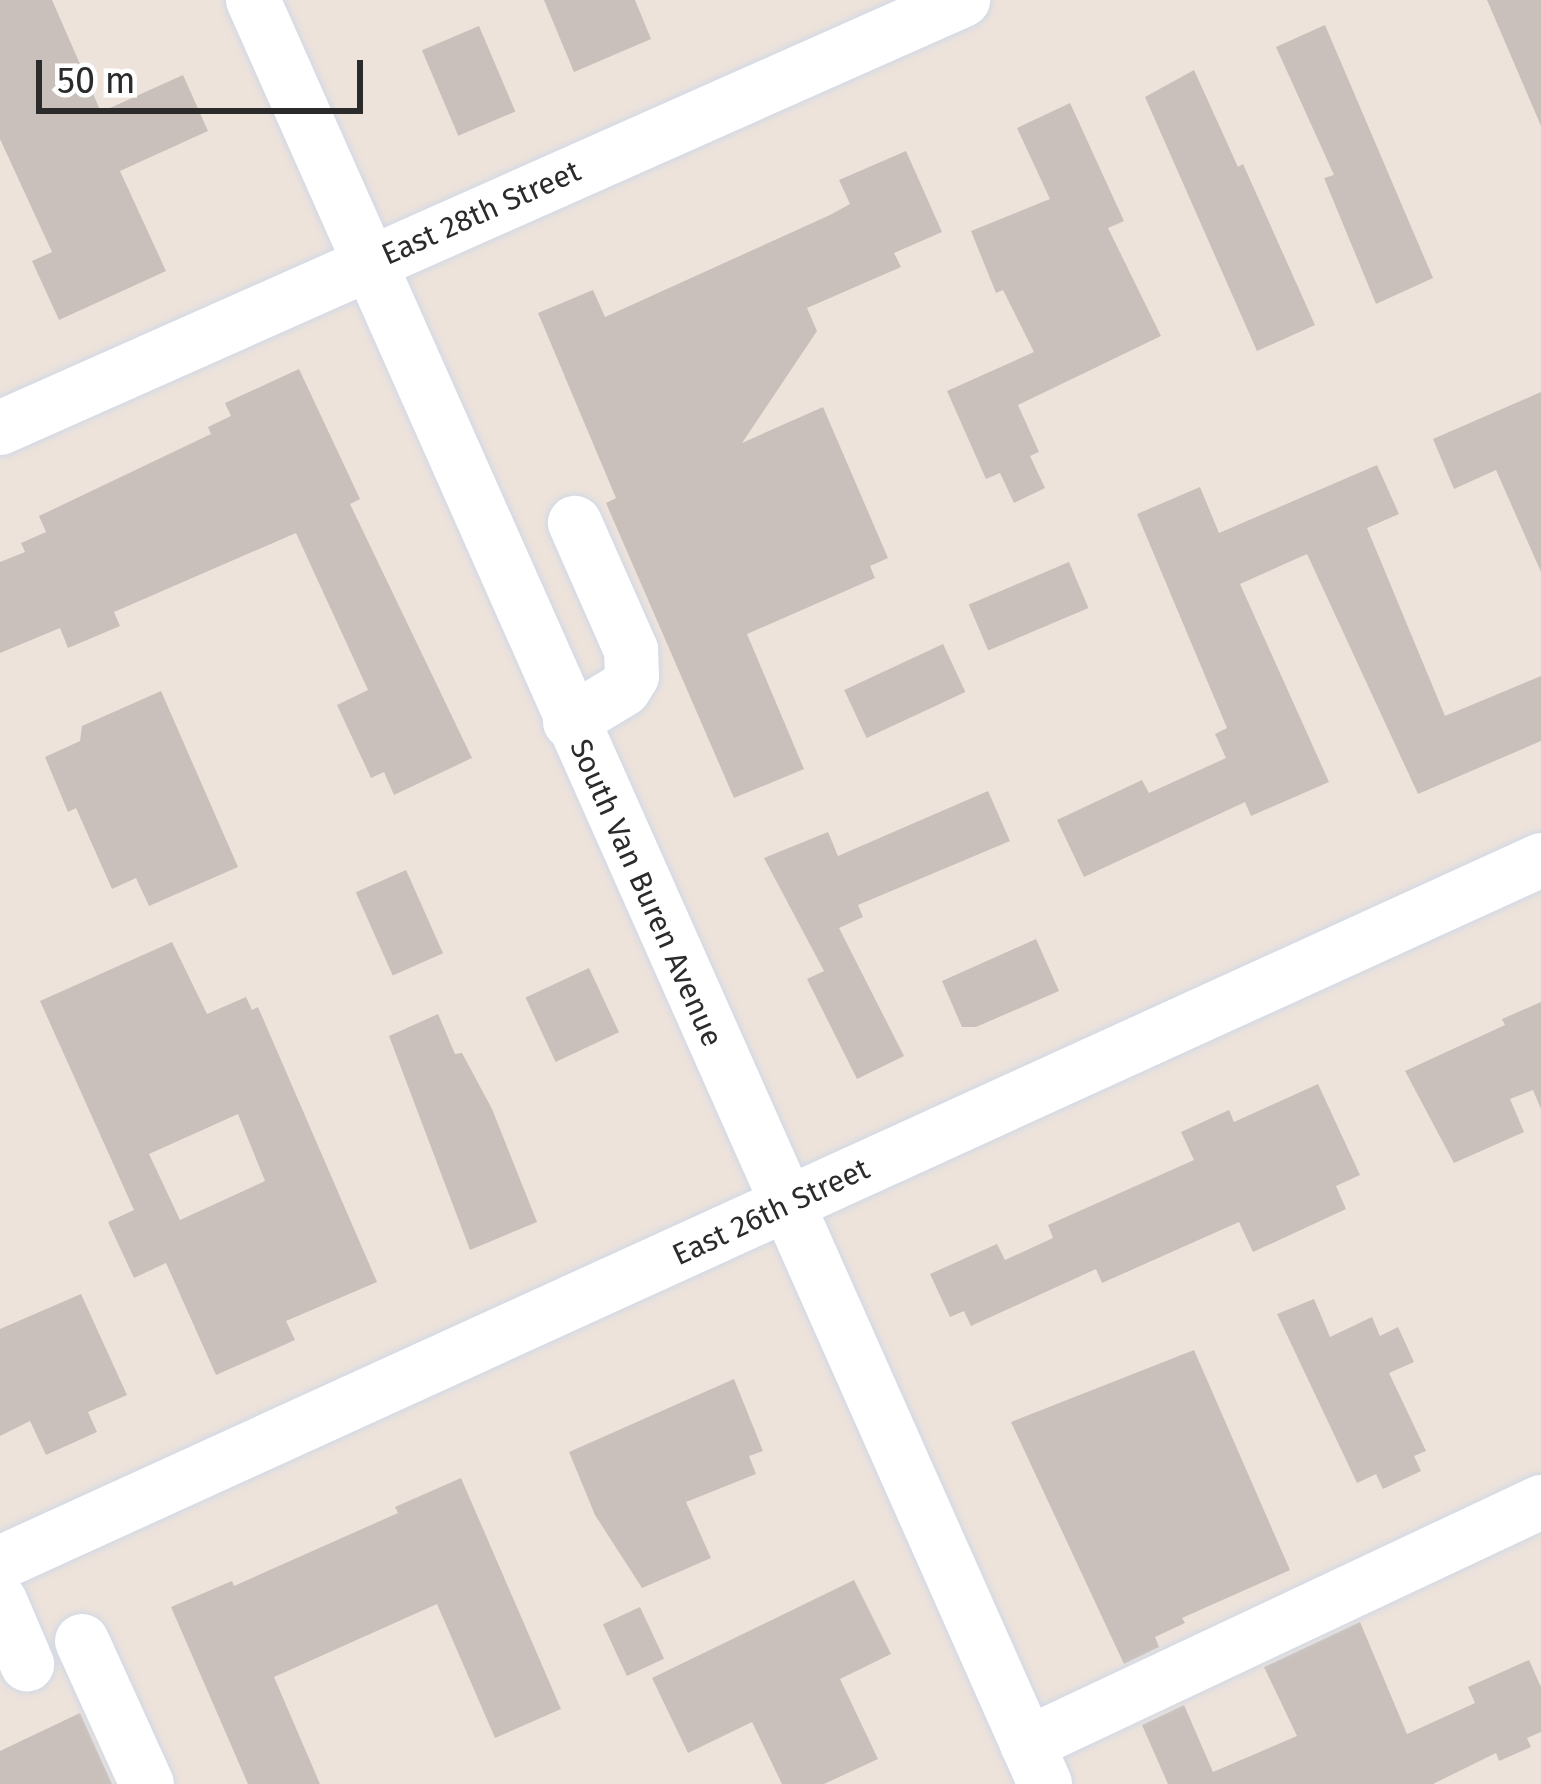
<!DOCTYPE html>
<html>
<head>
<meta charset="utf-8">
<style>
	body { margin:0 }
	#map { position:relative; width:1541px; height:1784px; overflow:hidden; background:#eee3db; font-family:"Fira Sans",sans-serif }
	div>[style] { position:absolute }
	.building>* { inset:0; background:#c9c0bb; transform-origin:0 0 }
	.roads { filter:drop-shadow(0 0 3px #d0d8e5) drop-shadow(0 0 3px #d0d8e5) }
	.minor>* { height:54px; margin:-27px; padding:0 27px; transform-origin:27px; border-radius:27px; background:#fff }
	span { translate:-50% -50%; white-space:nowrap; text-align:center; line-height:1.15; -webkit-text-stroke:9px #fff; paint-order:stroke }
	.street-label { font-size:30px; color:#2b2b2b }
	.scale { position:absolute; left:36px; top:60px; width:327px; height:54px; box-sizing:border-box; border:6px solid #2b2b2b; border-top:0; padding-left:15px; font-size:36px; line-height:42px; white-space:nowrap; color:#2b2b2b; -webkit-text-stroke:9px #fff; paint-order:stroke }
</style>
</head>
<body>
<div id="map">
	<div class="building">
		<div style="clip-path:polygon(0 0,52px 0,101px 112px,183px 75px,208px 131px,120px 171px,166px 271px,59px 320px,32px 261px,52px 252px,0 139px)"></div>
		<div style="clip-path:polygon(544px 0,635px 0,651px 39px,574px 72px)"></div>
		<div style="clip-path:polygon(1487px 0,1541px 0,1541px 126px)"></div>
		<div style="clip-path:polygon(1325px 25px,1433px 278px,1376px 304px,1324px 178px,1334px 175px,1276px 47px)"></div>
		<div style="left:479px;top:26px;width:93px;height:62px;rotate:67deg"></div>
		<div style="clip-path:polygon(1194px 70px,1238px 167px,1243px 164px,1315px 325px,1257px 351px,1145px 97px)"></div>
		<div style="clip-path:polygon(1070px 103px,1124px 221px,1108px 228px,1161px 336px,1018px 405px,1039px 452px,1030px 456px,1045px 488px,1014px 503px,1000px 473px,986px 479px,947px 391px,1034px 352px,1003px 290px,996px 293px,971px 231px,1050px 199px,1017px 128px)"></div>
		<div style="clip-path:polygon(906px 151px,942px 232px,894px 253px,901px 267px,807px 308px,817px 331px,742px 443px,823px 407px,888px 558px,870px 566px,875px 578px,747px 634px,804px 769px,734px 798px,606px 503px,616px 498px,538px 313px,593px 290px,605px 317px,830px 215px,850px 204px,839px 180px)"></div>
		<div style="clip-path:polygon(299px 369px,360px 499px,350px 504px,472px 758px,394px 795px,384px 772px,371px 778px,337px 705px,368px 690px,296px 533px,114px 612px,120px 626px,68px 648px,60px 628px,0 653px,0 562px,25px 552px,21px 543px,46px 532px,39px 516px,211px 434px,208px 427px,231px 416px,225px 403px)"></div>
		<div style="clip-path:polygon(1541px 392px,1541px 572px,1496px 470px,1454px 489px,1433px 439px)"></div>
		<div style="clip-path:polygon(1377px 465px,1399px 514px,1367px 528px,1445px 716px,1541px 676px,1541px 741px,1418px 794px,1307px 554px,1240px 584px,1329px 782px,1251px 816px,1245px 802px,1084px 877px,1057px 820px,1142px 780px,1149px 793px,1226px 758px,1215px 734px,1227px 728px,1137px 514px,1200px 487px,1219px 533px)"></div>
		<div style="left:1069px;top:562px;width:50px;height:109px;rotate:67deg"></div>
		<div style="left:943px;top:644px;width:53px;height:109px;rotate:65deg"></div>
		<div style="clip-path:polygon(161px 691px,238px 867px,149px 906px,136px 878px,112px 889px,76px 808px,68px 812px,45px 757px,80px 741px,82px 726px)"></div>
		<div style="clip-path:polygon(988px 791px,1010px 841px,858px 905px,863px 917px,839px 928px,904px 1056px,857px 1079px,807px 979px,824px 971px,764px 858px,828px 832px,838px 856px)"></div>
		<div style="left:406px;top:870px;width:91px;height:55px;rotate:66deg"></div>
		<div style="clip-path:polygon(1036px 939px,1059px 991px,976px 1027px,962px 1027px,942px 981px)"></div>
		<div style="clip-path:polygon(evenodd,172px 942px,207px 1014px,246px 997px,252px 1010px,258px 1007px,377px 1282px,286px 1321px,295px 1340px,216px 1375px,166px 1263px,134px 1278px,108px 1222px,134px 1210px,40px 1001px,172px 942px,238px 1114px,265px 1181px,180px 1220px,149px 1154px,238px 1114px)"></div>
		<div style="left:589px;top:968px;width:71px;height:70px;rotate:65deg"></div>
		<div style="clip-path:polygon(1541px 1002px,1541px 1109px,1533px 1090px,1510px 1099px,1524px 1132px,1454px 1163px,1405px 1071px,1505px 1025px,1502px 1019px)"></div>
		<div style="clip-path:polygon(438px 1014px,455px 1054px,462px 1053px,492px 1109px,537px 1222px,470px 1250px,389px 1036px)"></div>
		<div style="clip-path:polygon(1318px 1084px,1360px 1175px,1336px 1186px,1346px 1209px,1253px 1252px,1239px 1222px,1102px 1283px,1096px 1269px,971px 1326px,964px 1311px,950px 1317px,930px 1274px,997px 1244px,1005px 1260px,1053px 1238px,1048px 1225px,1194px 1160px,1181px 1132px,1229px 1110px,1234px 1122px)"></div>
		<div style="clip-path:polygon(81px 1294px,127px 1395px,88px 1412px,97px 1432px,46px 1455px,30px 1421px,0 1436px,0 1329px)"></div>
		<div style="clip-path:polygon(1314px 1299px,1330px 1337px,1372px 1317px,1380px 1336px,1398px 1327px,1414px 1362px,1389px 1373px,1426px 1451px,1414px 1456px,1421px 1471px,1383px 1489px,1376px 1474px,1357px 1483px,1277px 1314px)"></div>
		<div style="clip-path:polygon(1194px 1350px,1290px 1570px,1182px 1618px,1185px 1623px,1155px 1637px,1159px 1647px,1124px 1664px,1011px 1422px)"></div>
		<div style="clip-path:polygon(734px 1379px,763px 1451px,749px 1456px,756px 1474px,686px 1502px,711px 1558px,642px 1588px,595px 1515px,569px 1452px)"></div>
		<div style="clip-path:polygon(461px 1478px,561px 1709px,495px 1738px,437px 1604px,274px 1677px,320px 1784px,248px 1784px,171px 1607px,232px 1581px,234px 1586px,398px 1513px,395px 1507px)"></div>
		<div style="clip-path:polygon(854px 1580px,891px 1654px,840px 1679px,878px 1759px,824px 1784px,782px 1784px,752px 1722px,688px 1753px,652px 1678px)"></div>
		<div style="left:640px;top:1607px;width:57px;height:41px;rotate:65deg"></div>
		<div style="clip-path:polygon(1360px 1622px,1407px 1734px,1475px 1703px,1468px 1687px,1529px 1660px,1541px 1687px,1541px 1732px,1527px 1738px,1531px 1747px,1499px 1761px,1496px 1753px,1433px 1784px,1168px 1784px,1142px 1725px,1184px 1705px,1213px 1772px,1297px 1736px,1264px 1667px)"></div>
		<div style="clip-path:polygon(80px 1713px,112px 1784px,0 1784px,0 1751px)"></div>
	</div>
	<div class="roads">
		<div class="minor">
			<div style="left:253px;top:0;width:1952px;rotate:66.06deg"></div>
			<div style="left:0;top:428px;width:1054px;rotate:-23.96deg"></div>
			<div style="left:570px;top:722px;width:63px;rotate:-31.4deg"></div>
			<div style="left:624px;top:689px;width:15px;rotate:-58deg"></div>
			<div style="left:632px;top:676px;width:26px;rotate:-92deg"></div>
			<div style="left:631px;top:650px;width:139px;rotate:-113.8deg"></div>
			<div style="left:0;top:1563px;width:1694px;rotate:-24.52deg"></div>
			<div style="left:0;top:1601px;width:69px;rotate:66.8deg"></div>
			<div style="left:82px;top:1641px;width:157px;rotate:65.6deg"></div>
			<div style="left:1027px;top:1744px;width:568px;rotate:-25.21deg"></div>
		</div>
	</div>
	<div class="street-label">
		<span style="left:481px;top:213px;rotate:-24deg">East 28th Street</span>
		<span style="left:646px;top:893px;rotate:66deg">South Van Buren Avenue</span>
		<span style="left:771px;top:1212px;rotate:-25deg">East 26th Street</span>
	</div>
	<div class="scale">50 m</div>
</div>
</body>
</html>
